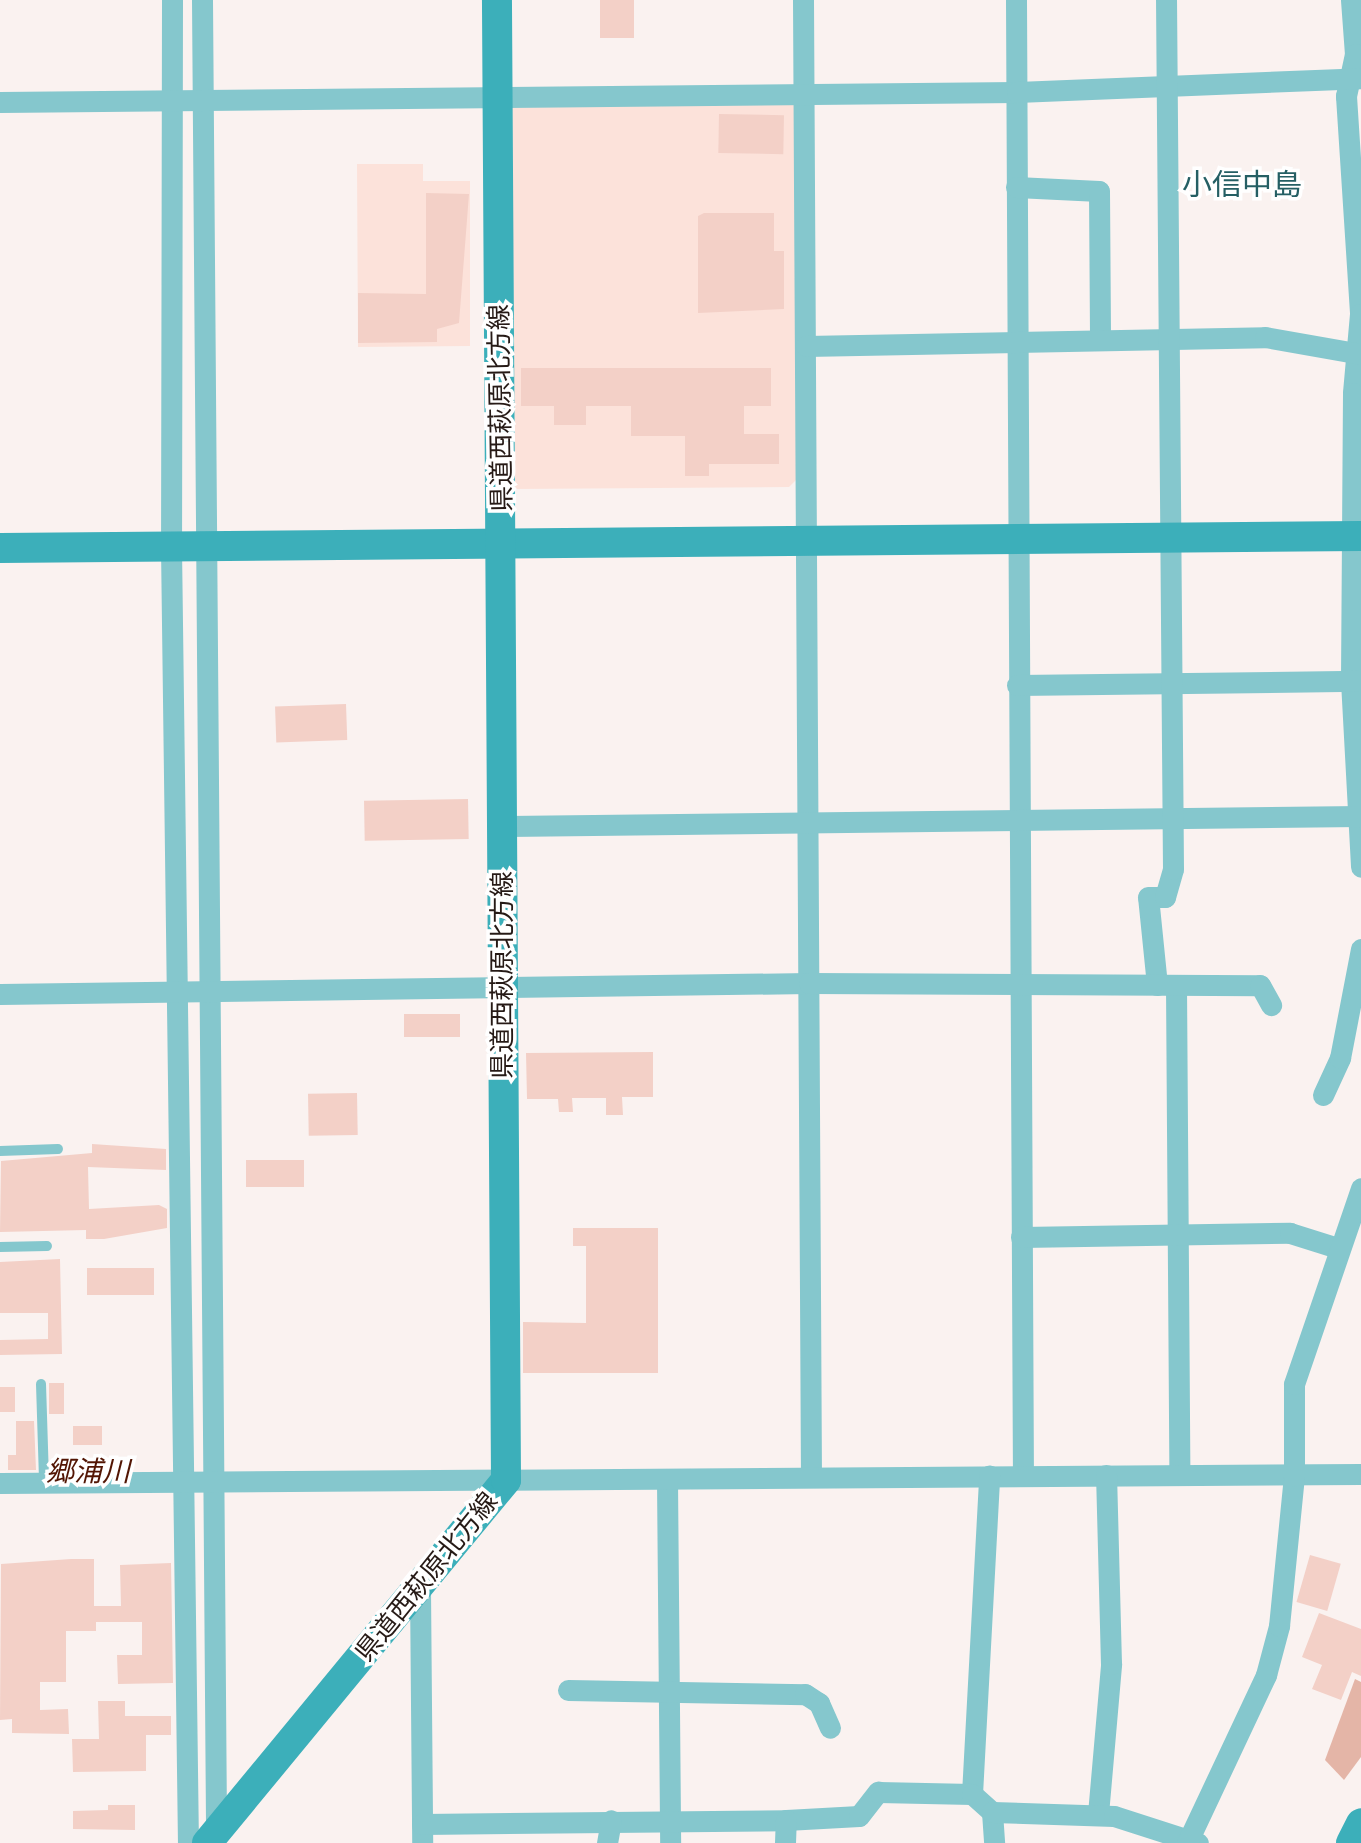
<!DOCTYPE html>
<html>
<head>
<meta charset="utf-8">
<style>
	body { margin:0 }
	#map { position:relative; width:1361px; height:1843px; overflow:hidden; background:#faf2f0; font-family:Figtree,"Noto Sans JP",sans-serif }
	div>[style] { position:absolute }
	.built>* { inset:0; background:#fce2da }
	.green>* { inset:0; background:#e4b5a7 }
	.building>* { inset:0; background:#f3d0c7; transform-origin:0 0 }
	.lane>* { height:10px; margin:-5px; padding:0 5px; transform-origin:5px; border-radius:5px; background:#85c7cd }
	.street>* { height:21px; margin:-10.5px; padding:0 10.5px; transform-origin:10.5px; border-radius:10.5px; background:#85c7cd }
	.secondary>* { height:30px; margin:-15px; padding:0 15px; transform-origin:15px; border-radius:15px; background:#3cafba }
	span { translate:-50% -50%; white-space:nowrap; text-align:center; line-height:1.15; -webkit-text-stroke:7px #fff; paint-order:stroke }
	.street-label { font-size:26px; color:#261a16 }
	.water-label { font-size:28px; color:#521503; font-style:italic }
	.quarter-label { font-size:30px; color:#255f64 }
</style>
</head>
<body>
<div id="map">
	<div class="built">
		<div style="clip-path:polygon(796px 102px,797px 479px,789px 487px,515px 489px,512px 107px)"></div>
		<div style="clip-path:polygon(357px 164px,423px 164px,423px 181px,470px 181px,470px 346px,358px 347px)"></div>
	</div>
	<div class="green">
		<div style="clip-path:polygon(1355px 1679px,1361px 1682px,1361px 1757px,1344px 1780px,1325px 1760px)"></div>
	</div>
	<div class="building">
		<div style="left:600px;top:0;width:34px;height:38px"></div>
		<div style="left:719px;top:114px;width:65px;height:39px;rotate:1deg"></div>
		<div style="clip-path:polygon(426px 193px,469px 194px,459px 323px,437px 329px,437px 342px,358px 343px,358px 293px,426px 294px)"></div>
		<div style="clip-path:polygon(704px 213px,774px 213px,774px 251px,784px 251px,784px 309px,698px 313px,698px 216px)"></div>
		<div style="clip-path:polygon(521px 368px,771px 368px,771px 406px,744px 406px,744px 434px,779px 434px,779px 464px,709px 464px,709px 476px,685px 476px,685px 436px,631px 436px,631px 406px,586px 406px,586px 425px,554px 425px,554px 406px,521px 406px)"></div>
		<div style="left:346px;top:704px;width:36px;height:71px;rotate:88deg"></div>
		<div style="left:468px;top:799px;width:40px;height:104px;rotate:89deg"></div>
		<div style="left:460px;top:1014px;width:23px;height:56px;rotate:90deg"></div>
		<div style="clip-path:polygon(653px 1052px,653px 1097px,622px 1097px,623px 1115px,606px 1115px,606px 1098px,572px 1098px,573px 1112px,559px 1112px,558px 1099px,527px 1099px,526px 1053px)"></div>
		<div style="left:357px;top:1093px;width:42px;height:49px;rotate:89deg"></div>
		<div style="clip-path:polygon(92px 1144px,166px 1149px,166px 1170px,88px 1167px,89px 1209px,159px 1205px,167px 1209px,167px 1228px,104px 1239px,86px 1239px,86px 1230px,0 1232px,1px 1161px,92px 1153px)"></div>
		<div style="left:246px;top:1160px;width:58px;height:27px"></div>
		<div style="clip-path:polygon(573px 1228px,658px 1228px,658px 1373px,523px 1373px,523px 1322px,586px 1323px,586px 1246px,573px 1246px)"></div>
		<div style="clip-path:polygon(60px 1259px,62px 1354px,0 1355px,0 1340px,48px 1339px,48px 1313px,0 1313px,0 1262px)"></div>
		<div style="left:154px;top:1268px;width:27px;height:67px;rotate:90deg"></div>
		<div style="left:49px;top:1383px;width:15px;height:31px"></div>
		<div style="left:0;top:1387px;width:15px;height:25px"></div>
		<div style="clip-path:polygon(16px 1421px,34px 1421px,36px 1470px,8px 1470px,8px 1455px,16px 1455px)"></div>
		<div style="left:73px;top:1426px;width:29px;height:19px"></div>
		<div style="left:1310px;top:1555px;width:32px;height:49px;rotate:16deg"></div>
		<div style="clip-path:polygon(71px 1559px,94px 1559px,94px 1606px,121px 1606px,120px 1565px,171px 1563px,173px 1683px,118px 1684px,117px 1655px,142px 1655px,142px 1622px,96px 1622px,96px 1631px,66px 1631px,66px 1682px,40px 1682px,40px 1710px,68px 1709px,69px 1734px,12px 1733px,12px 1719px,0 1720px,1px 1564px)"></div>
		<div style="clip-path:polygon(1319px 1613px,1361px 1629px,1361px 1676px,1352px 1672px,1341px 1700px,1312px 1689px,1322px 1665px,1302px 1657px)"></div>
		<div style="clip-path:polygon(98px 1701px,125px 1701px,125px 1716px,171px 1716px,171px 1735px,146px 1735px,146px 1771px,73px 1772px,72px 1739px,99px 1739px)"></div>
		<div style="clip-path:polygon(108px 1805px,135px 1805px,135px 1830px,73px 1829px,73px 1811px,108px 1810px)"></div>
	</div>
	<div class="lane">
		<div style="left:0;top:1151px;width:58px;rotate:-2deg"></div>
		<div style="left:0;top:1247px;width:47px;rotate:-1.2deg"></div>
		<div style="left:41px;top:1384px;width:98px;rotate:88.2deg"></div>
	</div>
	<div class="street">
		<div style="left:172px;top:0;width:547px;rotate:90.1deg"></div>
		<div style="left:171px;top:547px;width:1296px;rotate:89.25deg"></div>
		<div style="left:202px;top:0;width:1837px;rotate:89.56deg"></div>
		<div style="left:803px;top:0;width:1477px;rotate:89.69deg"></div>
		<div style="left:1016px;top:0;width:1476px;rotate:89.73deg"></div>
		<div style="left:1351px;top:0;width:54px;rotate:85.8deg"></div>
		<div style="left:1355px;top:54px;width:43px;rotate:102.1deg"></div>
		<div style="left:1346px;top:96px;width:218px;rotate:86.3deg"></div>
		<div style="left:1360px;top:314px;width:79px;rotate:95.1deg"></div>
		<div style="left:1353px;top:393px;width:288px;rotate:90.4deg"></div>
		<div style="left:1351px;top:681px;width:186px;rotate:86.9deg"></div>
		<div style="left:0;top:102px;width:1017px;rotate:-0.56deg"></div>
		<div style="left:1017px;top:92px;width:344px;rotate:-2.3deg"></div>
		<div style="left:1016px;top:187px;width:83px;rotate:2.8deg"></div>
		<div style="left:1099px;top:191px;width:146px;rotate:89.6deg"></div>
		<div style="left:806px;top:346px;width:459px;rotate:-1.1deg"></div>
		<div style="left:1265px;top:337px;width:97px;rotate:10deg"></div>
		<div style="left:1017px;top:685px;width:344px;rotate:-0.7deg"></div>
		<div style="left:504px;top:826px;width:857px;rotate:-0.67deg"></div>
		<div style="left:1157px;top:985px;width:88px;rotate:-95.8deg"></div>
		<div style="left:1148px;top:897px;width:17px"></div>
		<div style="left:1165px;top:897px;width:29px;rotate:-74deg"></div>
		<div style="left:1173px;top:869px;width:869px;rotate:-90.46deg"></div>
		<div style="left:1176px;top:985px;width:489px;rotate:89.6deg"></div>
		<div style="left:0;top:994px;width:809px;rotate:-0.78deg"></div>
		<div style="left:809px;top:983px;width:451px;rotate:0.3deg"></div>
		<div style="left:1260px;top:985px;width:23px;rotate:61deg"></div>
		<div style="left:1323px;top:1095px;width:41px;rotate:-65.3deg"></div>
		<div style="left:1340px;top:1058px;width:111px;rotate:-79.1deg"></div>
		<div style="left:1021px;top:1237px;width:269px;rotate:-0.9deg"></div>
		<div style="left:1290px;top:1233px;width:50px;rotate:17.4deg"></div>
		<div style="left:667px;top:1480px;width:363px;rotate:89.5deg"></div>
		<div style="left:0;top:1483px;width:1361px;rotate:-0.38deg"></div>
		<div style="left:420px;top:1589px;width:254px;rotate:89.5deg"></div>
		<div style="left:568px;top:1690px;width:237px;rotate:1deg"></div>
		<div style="left:805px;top:1694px;width:17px;rotate:33deg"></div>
		<div style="left:819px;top:1703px;width:27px;rotate:66deg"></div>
		<div style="left:972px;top:1794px;width:319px;rotate:-86.9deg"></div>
		<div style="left:992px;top:1812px;width:31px;rotate:86deg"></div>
		<div style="left:1098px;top:1814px;width:151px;rotate:-85deg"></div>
		<div style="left:1111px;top:1664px;width:189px;rotate:-91.5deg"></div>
		<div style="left:422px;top:1824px;width:364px;rotate:-0.6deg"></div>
		<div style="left:786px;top:1820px;width:73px;rotate:-3.1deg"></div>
		<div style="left:859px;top:1816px;width:31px;rotate:-52deg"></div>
		<div style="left:878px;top:1792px;width:94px;rotate:1.2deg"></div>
		<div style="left:972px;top:1794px;width:27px;rotate:42deg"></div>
		<div style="left:992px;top:1812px;width:122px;rotate:1.9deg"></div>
		<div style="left:1114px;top:1816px;width:88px;rotate:17.8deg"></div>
		<div style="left:607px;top:1843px;width:23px;rotate:-80deg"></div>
		<div style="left:785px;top:1843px;width:23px;rotate:-88deg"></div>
		<div style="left:1187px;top:1843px;width:186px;rotate:-64.8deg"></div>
		<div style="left:1266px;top:1675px;width:51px;rotate:-75.1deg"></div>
		<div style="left:1279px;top:1626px;width:151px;rotate:-84.3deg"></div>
		<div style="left:1294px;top:1476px;width:92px;rotate:-90deg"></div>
		<div style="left:1294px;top:1384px;width:207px;rotate:-71.1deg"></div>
	</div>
	<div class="secondary">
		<div style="left:0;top:548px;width:1361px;rotate:-0.51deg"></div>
		<div style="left:207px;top:1843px;width:470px;rotate:-50.5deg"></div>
		<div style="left:506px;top:1480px;width:1480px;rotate:-90.35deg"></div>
		<div style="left:1351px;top:1843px;width:22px;rotate:-63deg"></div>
	</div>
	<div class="street-label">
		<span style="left:501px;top:408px;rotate:-91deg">県道西萩原北方線</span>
		<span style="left:503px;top:975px;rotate:-90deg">県道西萩原北方線</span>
		<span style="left:427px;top:1577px;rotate:-51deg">県道西萩原北方線</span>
	</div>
	<div class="water-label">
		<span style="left:88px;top:1471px">郷浦川</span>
	</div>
	<div class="quarter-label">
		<span style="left:1242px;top:185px">小信中島</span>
	</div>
</div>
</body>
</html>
